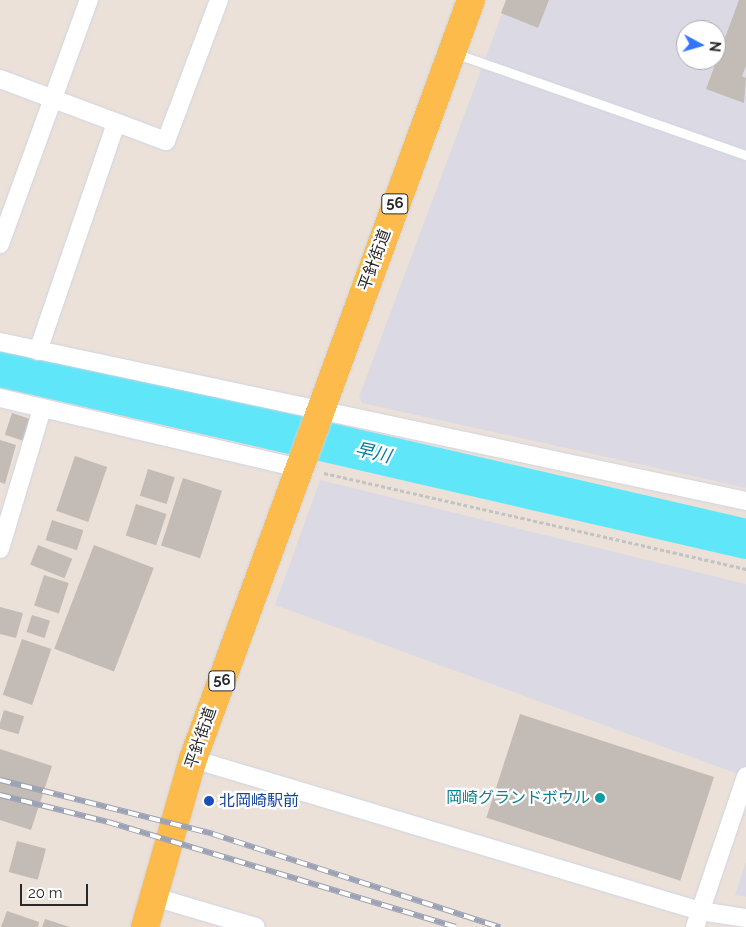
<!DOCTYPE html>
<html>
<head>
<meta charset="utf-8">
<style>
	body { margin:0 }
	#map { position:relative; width:746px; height:927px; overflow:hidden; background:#ece1d8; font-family:Raleway,"Noto Sans JP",sans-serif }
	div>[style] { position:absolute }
	.industrial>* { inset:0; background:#dbdae4 }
	.river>* { height:40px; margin:-20px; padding:0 20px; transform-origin:20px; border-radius:20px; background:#60e6f9 }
	.building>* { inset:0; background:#c3bbb5; transform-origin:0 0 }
	.path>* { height:3px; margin-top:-1.5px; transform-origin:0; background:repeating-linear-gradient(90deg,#c3c3c3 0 4px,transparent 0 6.5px) }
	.roads { filter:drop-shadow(0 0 1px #cdd4e3) drop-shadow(0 0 1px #cdd4e3) }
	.service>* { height:9px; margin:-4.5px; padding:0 4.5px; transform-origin:4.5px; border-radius:4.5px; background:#fff }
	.minor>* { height:18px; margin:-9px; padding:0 9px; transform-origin:9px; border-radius:9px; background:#fff }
	.primary>* { height:28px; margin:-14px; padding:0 14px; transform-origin:14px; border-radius:14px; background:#fdbb4c }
	.rail>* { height:5.5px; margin-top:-2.75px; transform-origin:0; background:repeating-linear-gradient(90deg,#fff 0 11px,#9ba2b5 0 22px); box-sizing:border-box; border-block:1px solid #9ba2b5 }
	.dots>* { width:14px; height:14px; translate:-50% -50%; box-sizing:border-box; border:2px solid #fff; border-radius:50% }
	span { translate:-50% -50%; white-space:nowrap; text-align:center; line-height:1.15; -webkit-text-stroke:4.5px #fff; paint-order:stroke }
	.shield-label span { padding:1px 4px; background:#fff; border:1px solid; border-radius:4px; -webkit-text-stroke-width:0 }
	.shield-label { font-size:15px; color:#282828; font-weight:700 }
	.street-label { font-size:16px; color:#282828 }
	.culture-label { font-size:16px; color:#0d838f }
	.right { translate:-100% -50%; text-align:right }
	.transit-label { font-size:16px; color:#164399 }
	.left { translate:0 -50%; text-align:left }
	.water-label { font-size:18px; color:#027c9c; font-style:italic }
	.north { position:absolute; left:676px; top:20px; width:50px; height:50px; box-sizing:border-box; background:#fff; border:1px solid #a9a9a9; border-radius:50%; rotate:96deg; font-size:14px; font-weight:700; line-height:20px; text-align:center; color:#282828 }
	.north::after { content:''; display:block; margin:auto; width:18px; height:22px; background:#3275ff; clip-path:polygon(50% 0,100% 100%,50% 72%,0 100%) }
	.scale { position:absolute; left:20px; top:884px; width:68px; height:22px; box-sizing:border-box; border:2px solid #282828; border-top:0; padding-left:6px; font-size:15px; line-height:18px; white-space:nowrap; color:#282828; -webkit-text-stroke:4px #fff; paint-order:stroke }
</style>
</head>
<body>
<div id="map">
	<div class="industrial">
		<div style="clip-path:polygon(evenodd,507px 0,746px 0,746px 488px,362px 403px,359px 397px,507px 0,686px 30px,716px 30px,716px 60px,686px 60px,686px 30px)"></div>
		<div style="clip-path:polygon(320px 480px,746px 584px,746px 777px,275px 605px)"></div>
		<div style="clip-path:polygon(746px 862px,746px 897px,735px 895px)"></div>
	</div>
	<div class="river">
		<div style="left:0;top:367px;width:766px;rotate:12.98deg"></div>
	</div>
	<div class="building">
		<div style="clip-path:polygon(506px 0,549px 0,538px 28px,501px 13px)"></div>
		<div style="clip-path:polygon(739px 0,746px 0,746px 66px,742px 76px,746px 78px,744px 103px,706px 89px)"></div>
		<div style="left:12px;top:413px;width:20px;height:23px;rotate:18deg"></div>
		<div style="clip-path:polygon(0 440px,16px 445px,5px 484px,0 482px)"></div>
		<div style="left:75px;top:456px;width:34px;height:58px;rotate:19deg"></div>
		<div style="left:148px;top:469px;width:28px;height:28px;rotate:17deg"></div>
		<div style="left:183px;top:478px;width:41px;height:71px;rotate:18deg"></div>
		<div style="left:136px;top:504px;width:32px;height:33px;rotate:18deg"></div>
		<div style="left:52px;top:520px;width:33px;height:21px;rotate:18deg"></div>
		<div style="left:38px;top:545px;width:37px;height:21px;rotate:22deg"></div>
		<div style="left:94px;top:545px;width:64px;height:111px;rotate:21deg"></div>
		<div style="left:44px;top:575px;width:26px;height:32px;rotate:18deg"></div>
		<div style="clip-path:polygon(0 607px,23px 613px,16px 638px,0 634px)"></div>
		<div style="left:32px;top:615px;width:19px;height:18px;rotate:18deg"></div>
		<div style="left:22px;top:639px;width:31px;height:59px;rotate:19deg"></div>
		<div style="left:4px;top:710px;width:21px;height:19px;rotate:17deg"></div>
		<div style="left:520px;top:714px;width:204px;height:109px;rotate:18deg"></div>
		<div style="clip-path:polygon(0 749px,52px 766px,31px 830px,0 820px)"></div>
		<div style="left:17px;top:841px;width:30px;height:32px;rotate:15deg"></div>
		<div style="clip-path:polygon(7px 911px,39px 922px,38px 927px,1px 927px)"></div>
		<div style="clip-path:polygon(45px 919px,70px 927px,42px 927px)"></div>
	</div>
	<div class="path">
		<div style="left:324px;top:473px;width:433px;rotate:12.8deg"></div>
	</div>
	<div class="roads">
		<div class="service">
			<div style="left:454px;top:53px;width:309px;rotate:19.3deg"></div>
		</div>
		<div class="minor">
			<div style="left:0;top:79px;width:177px;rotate:20.5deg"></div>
			<div style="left:166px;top:141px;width:151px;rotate:-69.4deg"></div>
			<div style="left:0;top:244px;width:260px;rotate:-70deg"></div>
			<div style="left:0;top:342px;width:763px;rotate:12.03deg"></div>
			<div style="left:38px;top:351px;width:241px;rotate:-71.1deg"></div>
			<div style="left:0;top:398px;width:307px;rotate:13.2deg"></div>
			<div style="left:0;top:549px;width:146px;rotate:-73.3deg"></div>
			<div style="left:193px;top:759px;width:529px;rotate:16.69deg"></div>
			<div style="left:700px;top:911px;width:47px;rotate:8.7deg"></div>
			<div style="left:151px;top:896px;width:109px;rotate:16.4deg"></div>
			<div style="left:695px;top:927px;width:159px;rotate:-71.3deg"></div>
		</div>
		<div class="primary">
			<div style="left:145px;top:927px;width:175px;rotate:-74.1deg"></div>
			<div style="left:193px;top:759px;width:808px;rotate:-69.88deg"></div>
		</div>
	</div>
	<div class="rail">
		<div style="left:0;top:780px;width:220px;rotate:14.2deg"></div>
		<div style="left:213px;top:834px;width:302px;rotate:18deg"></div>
		<div style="left:0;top:795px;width:111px;rotate:14deg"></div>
		<div style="left:108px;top:822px;width:363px;rotate:16.8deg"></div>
	</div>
	<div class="dots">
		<div style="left:600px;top:798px;background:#0f9aa8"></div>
		<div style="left:209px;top:801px;background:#1a4fb4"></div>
	</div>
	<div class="shield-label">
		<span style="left:395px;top:204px">56</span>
		<span style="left:222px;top:681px">56</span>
	</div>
	<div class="street-label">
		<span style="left:375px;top:260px;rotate:-70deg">平針街道</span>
		<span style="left:201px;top:738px;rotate:-71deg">平針街道</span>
	</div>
	<div class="culture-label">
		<span class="right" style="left:590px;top:798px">岡崎グランドボウル</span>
	</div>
	<div class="transit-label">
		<span class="left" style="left:219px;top:801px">北岡崎駅前</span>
	</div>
	<div class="water-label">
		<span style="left:373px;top:453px;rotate:13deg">早川</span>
	</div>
	<div class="north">N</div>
	<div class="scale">20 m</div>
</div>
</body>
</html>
